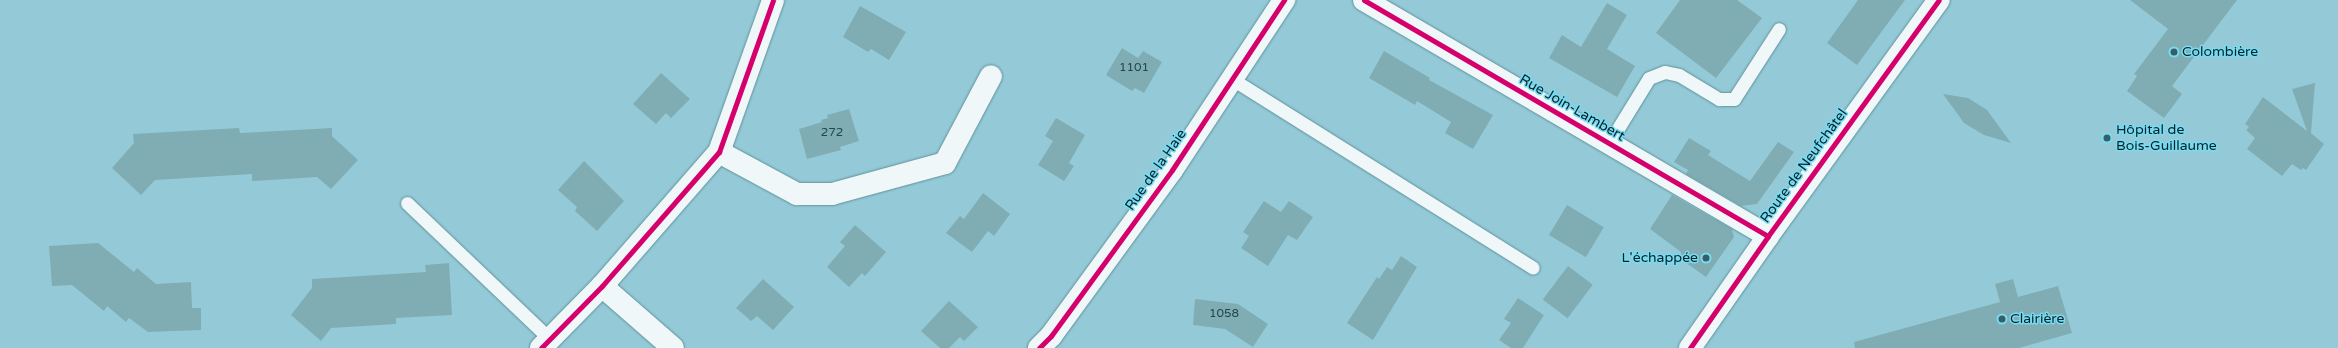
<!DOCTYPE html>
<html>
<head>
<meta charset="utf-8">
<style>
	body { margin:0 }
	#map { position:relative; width:2338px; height:348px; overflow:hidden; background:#94cad7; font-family:"Varela Round",sans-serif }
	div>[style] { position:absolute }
	.building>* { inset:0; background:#80adb3; transform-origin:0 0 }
	.roads { filter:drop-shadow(0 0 1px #61919b) drop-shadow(0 0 1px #61919b) }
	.service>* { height:13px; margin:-6.5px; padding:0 6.5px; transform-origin:6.5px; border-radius:6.5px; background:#eff7f9 }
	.minor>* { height:22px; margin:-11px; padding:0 11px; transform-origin:11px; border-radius:11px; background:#eff7f9 }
	.secondary>* { height:22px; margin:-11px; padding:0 11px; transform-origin:11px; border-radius:11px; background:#eff7f9 }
	.cycleway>* { height:5px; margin:-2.5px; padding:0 2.5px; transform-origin:2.5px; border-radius:2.5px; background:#d6006c }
	.dots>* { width:11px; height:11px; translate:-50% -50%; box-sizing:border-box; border:2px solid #79dbf2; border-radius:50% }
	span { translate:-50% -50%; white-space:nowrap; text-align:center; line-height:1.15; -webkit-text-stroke:3px #79dbf2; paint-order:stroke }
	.number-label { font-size:12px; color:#23464d }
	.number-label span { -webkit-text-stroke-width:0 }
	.poi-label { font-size:14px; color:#04242b }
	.left { translate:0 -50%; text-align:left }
	.right { translate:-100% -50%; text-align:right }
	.street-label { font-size:14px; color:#04242b }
</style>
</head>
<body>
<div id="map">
	<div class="building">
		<div style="clip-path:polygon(1680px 0,1737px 0,1762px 18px,1716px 78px,1656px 33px)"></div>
		<div style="clip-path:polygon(1858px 0,1905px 0,1857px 65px,1827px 43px)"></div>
		<div style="clip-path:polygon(2130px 0,2237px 0,2172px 86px,2182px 94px,2164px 118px,2127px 91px,2137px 76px,2134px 74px,2168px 29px)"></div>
		<div style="clip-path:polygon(1607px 3px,1627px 15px,1607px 49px,1635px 66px,1617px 97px,1549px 58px,1562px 35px,1581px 47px)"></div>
		<div style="clip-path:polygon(860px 6px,906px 32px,889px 60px,871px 49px,868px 52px,843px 37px)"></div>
		<div style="clip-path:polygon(1122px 48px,1138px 58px,1143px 51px,1162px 62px,1144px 93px,1135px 88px,1132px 91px,1106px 75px)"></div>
		<div style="clip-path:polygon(1384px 51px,1430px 78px,1429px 80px,1493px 115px,1473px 149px,1445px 133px,1451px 122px,1417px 101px,1415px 105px,1369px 78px)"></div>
		<div style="clip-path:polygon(661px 73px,690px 99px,671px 118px,666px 113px,656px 124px,633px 104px)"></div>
		<div style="clip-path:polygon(2315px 83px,2311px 133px,2324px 144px,2306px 170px,2303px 168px,2301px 170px,2292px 164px,2282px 176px,2247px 149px,2255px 138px,2246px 130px,2249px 127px,2245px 124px,2263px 97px,2307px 131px,2292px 89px)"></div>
		<div style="clip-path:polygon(1943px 94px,1968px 98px,1987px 110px,2011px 143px,1984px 135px,1964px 123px)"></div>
		<div style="clip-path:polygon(849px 109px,859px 141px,840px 147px,841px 150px,807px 159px,799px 129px,822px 122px,821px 120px,828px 118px,827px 115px)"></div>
		<div style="clip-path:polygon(1056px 118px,1085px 135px,1069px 163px,1074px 166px,1064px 181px,1038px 165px,1053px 141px,1045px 136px)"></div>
		<div style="clip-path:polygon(239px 128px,240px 133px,332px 128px,332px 136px,358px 160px,331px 189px,317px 177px,252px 181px,252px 174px,155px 180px,141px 195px,112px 168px,134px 143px,133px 134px)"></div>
		<div style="clip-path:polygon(1689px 138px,1711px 151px,1708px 155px,1750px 181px,1778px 142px,1794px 152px,1757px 204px,1741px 206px,1686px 174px,1688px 170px,1674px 162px)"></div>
		<div style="clip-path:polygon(584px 161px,624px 201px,597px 231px,575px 211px,577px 207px,558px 190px)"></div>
		<div style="clip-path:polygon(983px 193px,1010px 214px,994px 236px,988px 231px,972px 252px,946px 233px,960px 216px,964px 219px)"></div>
		<div style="clip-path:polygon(1672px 195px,1732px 229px,1734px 237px,1706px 277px,1682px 260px,1681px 252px,1650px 229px)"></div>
		<div style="clip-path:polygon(1264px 201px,1281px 212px,1289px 201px,1313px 217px,1297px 240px,1288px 235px,1268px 266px,1241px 248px,1249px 236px,1243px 232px)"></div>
		<div style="left:1567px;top:205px;width:43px;height:35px;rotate:31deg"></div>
		<div style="clip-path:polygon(855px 225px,886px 252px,865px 276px,862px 273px,849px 287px,827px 267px,845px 246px,840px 242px)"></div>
		<div style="clip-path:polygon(98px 243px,134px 272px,137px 268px,156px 284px,191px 282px,192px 308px,201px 308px,201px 330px,148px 332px,129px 318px,126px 322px,107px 306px,104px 311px,72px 285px,52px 286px,49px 246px)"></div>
		<div style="clip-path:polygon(1401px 256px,1417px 267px,1373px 340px,1347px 323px,1377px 277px,1379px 279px,1387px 267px,1392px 270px)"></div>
		<div style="clip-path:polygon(449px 263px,452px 315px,396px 318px,396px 324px,331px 328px,321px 341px,291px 315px,312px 288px,312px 279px,426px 272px,425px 265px)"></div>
		<div style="left:1568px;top:266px;width:31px;height:42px;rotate:37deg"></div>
		<div style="clip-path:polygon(763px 279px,794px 307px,773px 330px,757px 316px,751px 321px,736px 308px)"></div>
		<div style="clip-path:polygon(2013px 279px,2018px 297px,2058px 286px,2072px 333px,2019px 348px,1855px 348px,1854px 342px,2000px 302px,1995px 284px)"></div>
		<div style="clip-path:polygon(1518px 298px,1544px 315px,1523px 348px,1511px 348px,1499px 340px,1511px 323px,1504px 319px)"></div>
		<div style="clip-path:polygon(1195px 299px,1238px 304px,1268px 324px,1253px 347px,1225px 329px,1193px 325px)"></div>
		<div style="clip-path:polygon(949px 301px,978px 327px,964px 341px,960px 337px,949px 348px,940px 348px,921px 331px)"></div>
	</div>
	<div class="roads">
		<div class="service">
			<div style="left:1232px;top:79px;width:355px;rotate:32.1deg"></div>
			<div style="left:1609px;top:143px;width:76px;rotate:-58.4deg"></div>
			<div style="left:1649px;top:78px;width:17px;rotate:-21deg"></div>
			<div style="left:1665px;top:72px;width:14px;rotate:12deg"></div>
			<div style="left:1679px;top:75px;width:47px;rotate:31deg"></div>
			<div style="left:1719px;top:99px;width:15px"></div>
			<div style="left:1734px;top:99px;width:83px;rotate:-57.3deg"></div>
			<div style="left:407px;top:203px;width:199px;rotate:43.6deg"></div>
		</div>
		<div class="minor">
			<div style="left:1364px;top:0;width:468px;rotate:30.3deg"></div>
			<div style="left:719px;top:152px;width:89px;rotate:28.3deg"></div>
			<div style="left:797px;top:194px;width:35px"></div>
			<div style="left:832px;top:194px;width:117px;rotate:-15.3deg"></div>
			<div style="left:945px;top:163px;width:98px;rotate:-62.1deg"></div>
			<div style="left:602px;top:286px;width:94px;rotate:41.1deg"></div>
			<div style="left:541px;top:348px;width:87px;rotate:-45.5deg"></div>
			<div style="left:602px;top:286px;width:178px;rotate:-48.9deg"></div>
			<div style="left:719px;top:152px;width:161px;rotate:-70.4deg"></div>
			<div style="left:1039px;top:348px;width:17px;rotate:-45deg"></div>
			<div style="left:1051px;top:336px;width:205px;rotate:-53.9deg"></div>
			<div style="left:1172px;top:170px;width:204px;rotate:-56.6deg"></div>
		</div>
		<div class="secondary">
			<div style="left:1690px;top:348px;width:136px;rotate:-55.1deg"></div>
			<div style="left:1768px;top:236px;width:291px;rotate:-54.1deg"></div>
		</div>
	</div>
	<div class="cycleway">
		<div style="left:1364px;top:0;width:468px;rotate:30.3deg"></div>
		<div style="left:541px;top:348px;width:87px;rotate:-45.5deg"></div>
		<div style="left:602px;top:286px;width:178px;rotate:-48.9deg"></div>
		<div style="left:719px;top:152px;width:161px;rotate:-70.4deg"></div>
		<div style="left:1039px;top:348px;width:17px;rotate:-45deg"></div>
		<div style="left:1051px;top:336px;width:205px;rotate:-53.9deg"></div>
		<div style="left:1172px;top:170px;width:204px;rotate:-56.6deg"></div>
		<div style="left:1690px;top:348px;width:136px;rotate:-55.1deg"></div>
		<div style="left:1768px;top:236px;width:291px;rotate:-54.1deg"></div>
	</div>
	<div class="dots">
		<div style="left:2174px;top:52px;background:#365e67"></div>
		<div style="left:2107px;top:138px;background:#365e67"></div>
		<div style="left:1706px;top:258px;background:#365e67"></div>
		<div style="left:2002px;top:319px;background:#365e67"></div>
	</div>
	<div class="number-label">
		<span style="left:1134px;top:68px">1101</span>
		<span style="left:832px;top:133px">272</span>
		<span style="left:1224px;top:314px">1058</span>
	</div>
	<div class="poi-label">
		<span class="left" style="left:2182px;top:52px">Colombière</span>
		<span class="left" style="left:2116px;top:138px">Hôpital de<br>Bois-Guillaume</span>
		<span class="right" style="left:1698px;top:258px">L'échappée</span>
		<span class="left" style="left:2010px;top:319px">Clairière</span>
	</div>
	<div class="street-label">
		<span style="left:1572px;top:108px;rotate:30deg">Rue Join-Lambert</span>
		<span style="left:1804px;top:166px;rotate:-54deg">Route de Neufchâtel</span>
		<span style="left:1156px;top:170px;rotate:-55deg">Rue de la Haie</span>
	</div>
</div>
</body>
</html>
